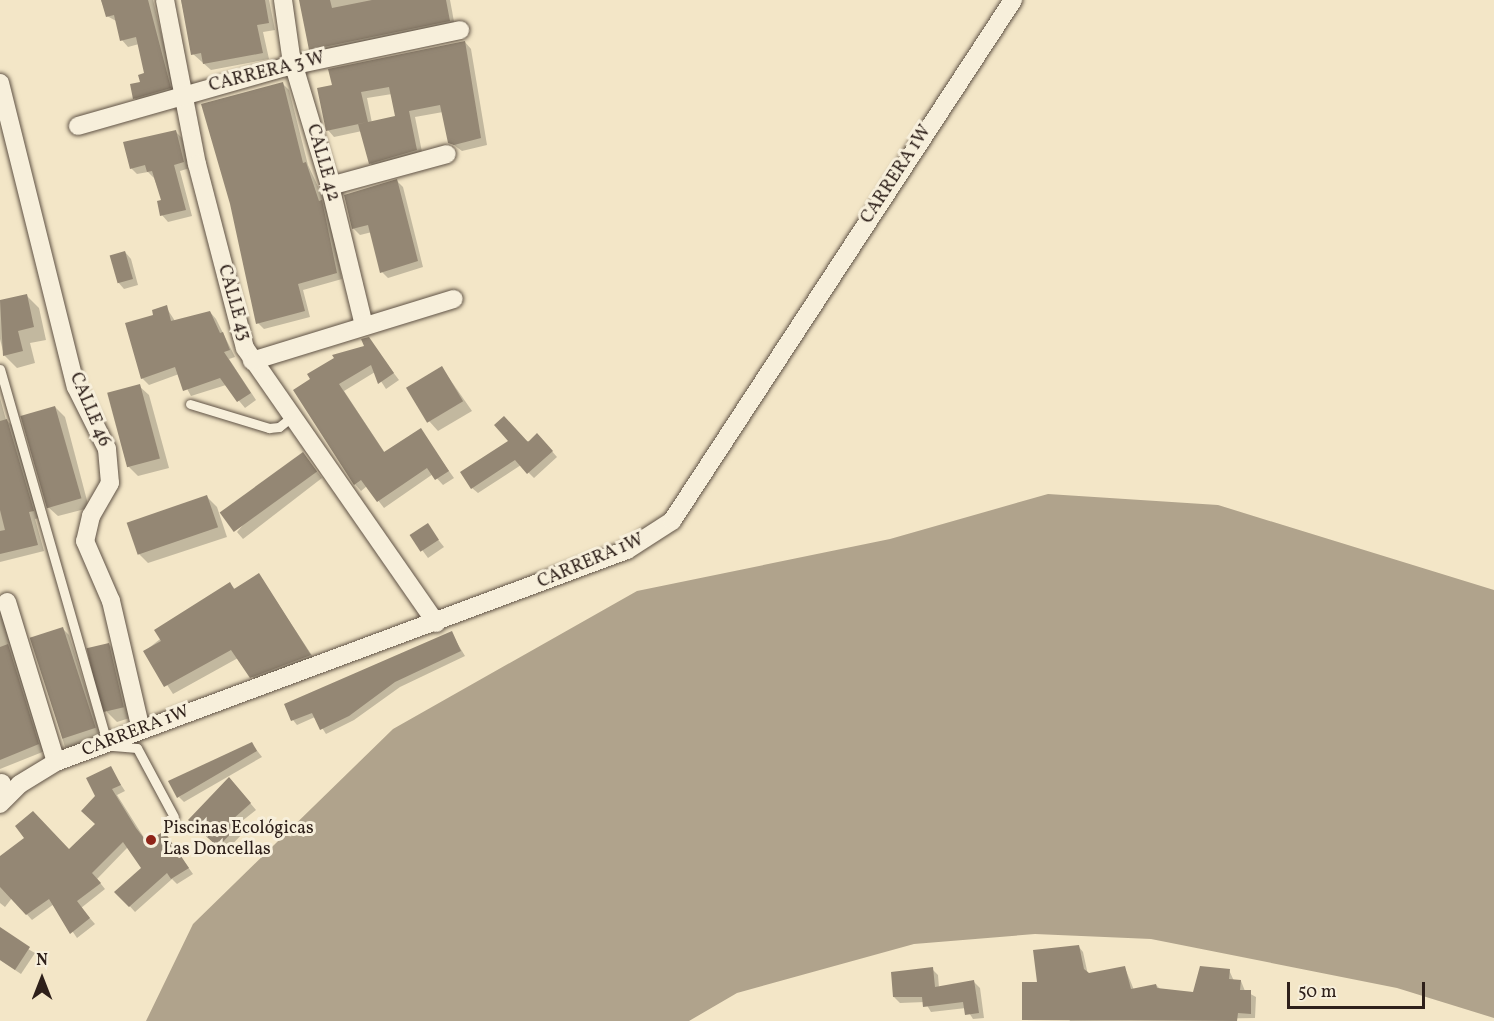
<!DOCTYPE html>
<html>
<head>
<meta charset="utf-8">
<style>
	body { margin:0 }
	#map { position:relative; width:1494px; height:1021px; overflow:hidden; background:#f3e6c7; font-family:Vollkorn,serif }
	div>[style] { position:absolute }
	.water>* { inset:0; background:#b0a38c }
	.shadow>* { inset:0; background:#0003 }
	.building>* { inset:0; background:#948774; transform-origin:0 0 }
	.roads { filter:drop-shadow(0 0 2px #5f5245) drop-shadow(0 0 2px #5f5245) }
	.lane>* { height:9px; margin:-4.5px; padding:0 4.5px; transform-origin:4.5px; border-radius:4.5px; background:#f7efdb }
	.street>* { height:18px; margin:-9px; padding:0 9px; transform-origin:9px; border-radius:9px; background:#f7efdb }
	.dots>* { width:16px; height:16px; translate:-50% -50%; box-sizing:border-box; border:3px solid #f7efdb; border-radius:50% }
	span { translate:-50% -50%; white-space:nowrap; text-align:center; line-height:1.15; -webkit-text-stroke:6px #f7efdb; paint-order:stroke }
	.street-label { font-size:18px; color:#2e201a }
	.poi-label { font-size:18px; color:#2e201a }
	.left { translate:0 -50%; text-align:left }
	.north { position:absolute; left:12px; top:949px; width:60px; height:60px; -webkit-text-stroke:4px #f7efdb; paint-order:stroke; rotate:0deg; font-size:16px; font-weight:700; line-height:24px; text-align:center; color:#2e201a }
	.north::after { content:''; display:block; margin:auto; width:21px; height:27px; background:#2e201a; clip-path:polygon(50% 0,100% 100%,50% 72%,0 100%) }
	.scale { position:absolute; left:1287px; top:982px; width:138px; height:27px; box-sizing:border-box; border:3px solid #2e201a; border-top:0; padding-left:8px; font-size:18px; line-height:21px; white-space:nowrap; color:#2e201a; -webkit-text-stroke:4px #f7efdb; paint-order:stroke }
</style>
</head>
<body>
<div id="map">
	<div class="water">
		<div style="clip-path:polygon(1048px 494px,1218px 505px,1494px 590px,1494px 1018px,1397px 988px,1151px 939px,1035px 934px,914px 944px,737px 993px,689px 1021px,146px 1021px,193px 924px,393px 729px,637px 591px,890px 539px)"></div>
	</div>
	<div class="shadow">
		<div style="clip-path:polygon(101px 0,153px 0,176px 94px,141px 104px,134px 98px,146px 75px,139px 44px,128px 47px,122px 40px,118px 22px,107px 16px)"></div>
		<div style="clip-path:polygon(181px 0,269px 0,275px 30px,263px 32px,269px 59px,211px 70px,193px 54px)"></div>
		<div style="clip-path:polygon(301px 0,450px 0,455px 27px,317px 56px,311px 50px)"></div>
		<div style="clip-path:polygon(evenodd,465px 42px,471px 49px,487px 145px,462px 151px,450px 142px,443px 112px,415px 117px,423px 157px,377px 170px,370px 163px,362px 131px,334px 137px,328px 130px,334px 87px,465px 42px,392px 94px,397px 117px,372px 123px,367px 98px,392px 94px)"></div>
		<div style="clip-path:polygon(283px 84px,289px 90px,308px 165px,328px 208px,342px 279px,303px 290px,310px 317px,264px 329px,258px 323px)"></div>
		<div style="clip-path:polygon(176px 132px,182px 138px,190px 168px,180px 171px,192px 216px,168px 222px,162px 215px,163px 201px,154px 178px,148px 172px,137px 174px,131px 168px)"></div>
		<div style="clip-path:polygon(397px 181px,403px 187px,423px 267px,388px 278px,382px 272px,372px 232px,360px 235px,353px 228px)"></div>
		<div style="clip-path:polygon(125px 252px,131px 259px,138px 285px,124px 289px,118px 282px)"></div>
		<div style="clip-path:polygon(26px 295px,39px 308px,46px 340px,30px 343px,35px 363px,17px 368px,4px 355px,0 339px,0 301px)"></div>
		<div style="clip-path:polygon(166px 307px,175px 321px,210px 312px,216px 319px,235px 357px,229px 359px,256px 400px,245px 408px,226px 385px,191px 396px,179px 374px,149px 385px,142px 378px,155px 316px)"></div>
		<div style="clip-path:polygon(368px 339px,399px 380px,386px 389px,375px 372px,344px 391px,385px 453px,420px 430px,454px 478px,443px 485px,433px 474px,384px 508px,367px 486px,361px 491px,355px 484px,295px 390px,366px 347px)"></div>
		<div style="clip-path:polygon(442px 368px,472px 411px,438px 431px,429px 421px)"></div>
		<div style="clip-path:polygon(139px 386px,149px 395px,169px 468px,138px 476px,128px 466px)"></div>
		<div style="clip-path:polygon(0 398px,6px 420px,14px 427px,40px 518px,35px 519px,44px 551px,0 562px)"></div>
		<div style="clip-path:polygon(55px 407px,65px 417px,89px 508px,58px 516px,48px 507px)"></div>
		<div style="clip-path:polygon(510px 441px,543px 441px,557px 457px,534px 478px,521px 465px,478px 493px,472px 488px)"></div>
		<div style="clip-path:polygon(303px 454px,322px 478px,243px 539px,237px 532px)"></div>
		<div style="clip-path:polygon(207px 497px,217px 507px,227px 537px,148px 563px,138px 553px)"></div>
		<div style="clip-path:polygon(429px 528px,444px 547px,428px 558px,412px 536px)"></div>
		<div style="clip-path:polygon(259px 575px,317px 663px,259px 685px,238px 658px,173px 694px,145px 651px,230px 584px,236px 590px)"></div>
		<div style="clip-path:polygon(0 610px,45px 751px,0 769px)"></div>
		<div style="clip-path:polygon(63px 629px,69px 635px,100px 734px,71px 752px,65px 747px,32px 639px)"></div>
		<div style="clip-path:polygon(451px 633px,465px 656px,400px 687px,354px 720px,326px 734px,315px 717px,297px 725px,293px 720px)"></div>
		<div style="clip-path:polygon(109px 644px,118px 654px,133px 717px,117px 722px,107px 712px)"></div>
		<div style="clip-path:polygon(252px 744px,262px 757px,184px 802px,179px 797px)"></div>
		<div style="clip-path:polygon(110px 768px,125px 791px,117px 795px,148px 844px,164px 833px,193px 874px,177px 884px,172px 879px,135px 912px,117px 892px,143px 868px,128px 847px,97px 879px,105px 889px,81px 908px,95px 924px,77px 938px,54px 904px,32px 920px,12px 898px,5px 907px,0 903px,0 858px,69px 851px,97px 824px,97px 796px)"></div>
		<div style="clip-path:polygon(235px 785px,256px 810px,237px 825px,244px 832px,225px 852px,196px 826px)"></div>
		<div style="clip-path:polygon(0 933px,35px 953px,21px 974px,0 960px)"></div>
		<div style="clip-path:polygon(1079px 947px,1083px 952px,1088px 975px,1125px 968px,1134px 990px,1156px 985px,1160px 989px,1194px 993px,1229px 970px,1234px 981px,1241px 981px,1245px 991px,1256px 997px,1255px 1018px,1070px 1021px,1052px 983px)"></div>
		<div style="clip-path:polygon(932px 969px,938px 975px,939px 988px,974px 982px,980px 988px,984px 1018px,973px 1019px,966px 1008px,931px 1012px,925px 1002px,900px 1003px,894px 997px)"></div>
	</div>
	<div class="building">
		<div style="clip-path:polygon(101px 0,148px 0,171px 88px,133px 99px,130px 84px,140px 82px,138px 75px,144px 73px,136px 37px,120px 41px,114px 15px,106px 17px)"></div>
		<div style="clip-path:polygon(181px 0,265px 0,269px 23px,257px 25px,263px 53px,203px 64px,201px 53px,191px 55px)"></div>
		<div style="clip-path:polygon(299px 0,330px 0,332px 8px,372px 0,446px 0,450px 21px,309px 50px)"></div>
		<div style="clip-path:polygon(evenodd,465px 41px,481px 138px,454px 145px,448px 143px,440px 105px,409px 111px,417px 150px,369px 164px,358px 124px,368px 122px,326px 131px,317px 88px,332px 85px,328px 69px,465px 41px,389px 87px,395px 116px,368px 122px,361px 92px,389px 87px)"></div>
		<div style="clip-path:polygon(283px 82px,303px 163px,306px 162px,319px 201px,322px 200px,337px 273px,298px 284px,305px 311px,256px 324px,230px 204px,201px 104px)"></div>
		<div style="clip-path:polygon(176px 130px,184px 162px,174px 165px,186px 210px,160px 216px,157px 201px,161px 200px,152px 171px,147px 172px,145px 165px,130px 169px,123px 142px)"></div>
		<div style="clip-path:polygon(397px 179px,418px 261px,380px 273px,368px 225px,352px 229px,344px 195px)"></div>
		<div style="left:125px;top:251px;width:29px;height:16px;rotate:74deg"></div>
		<div style="clip-path:polygon(27px 294px,34px 327px,18px 331px,23px 351px,3px 356px,0 300px)"></div>
		<div style="clip-path:polygon(167px 305px,171px 321px,210px 311px,220px 333px,223px 332px,230px 350px,224px 352px,251px 393px,237px 402px,220px 378px,183px 391px,175px 367px,141px 379px,125px 323px,153px 315px,152px 310px)"></div>
		<div style="clip-path:polygon(369px 337px,394px 373px,378px 384px,371px 365px,339px 384px,384px 452px,421px 428px,449px 471px,435px 480px,427px 468px,377px 502px,361px 480px,354px 485px,293px 390px,310px 379px,307px 374px,334px 358px,332px 355px,364px 346px,361px 339px)"></div>
		<div style="left:442px;top:366px;width:41px;height:42px;rotate:59deg"></div>
		<div style="left:140px;top:384px;width:77px;height:34px;rotate:75deg"></div>
		<div style="left:55px;top:406px;width:96px;height:36px;rotate:74deg"></div>
		<div style="clip-path:polygon(504px 416px,528px 442px,537px 433px,553px 451px,527px 474px,515px 460px,471px 489px,460px 472px,508px 441px,494px 425px)"></div>
		<div style="clip-path:polygon(7px 419px,34px 511px,29px 512px,38px 545px,0 554px,0 531px,5px 530px,0 510px,0 421px)"></div>
		<div style="left:303px;top:452px;width:24px;height:103px;rotate:54deg"></div>
		<div style="left:207px;top:495px;width:34px;height:85px;rotate:71deg"></div>
		<div style="left:428px;top:523px;width:20px;height:22px;rotate:57deg"></div>
		<div style="clip-path:polygon(259px 573px,311px 655px,250px 678px,231px 650px,164px 687px,143px 651px,161px 641px,154px 630px,230px 582px,234px 589px)"></div>
		<div style="left:63px;top:627px;width:106px;height:35px;rotate:72deg"></div>
		<div style="clip-path:polygon(452px 631px,461px 651px,395px 682px,349px 716px,320px 730px,312px 713px,291px 721px,284px 704px)"></div>
		<div style="left:109px;top:643px;width:66px;height:23px;rotate:77deg"></div>
		<div style="clip-path:polygon(8px 644px,39px 744px,0 760px,0 647px)"></div>
		<div style="clip-path:polygon(252px 742px,257px 751px,177px 798px,168px 781px)"></div>
		<div style="clip-path:polygon(111px 766px,121px 785px,112px 789px,136px 828px,147px 842px,164px 831px,189px 868px,171px 879px,167px 873px,129px 907px,114px 892px,141px 868px,123px 842px,92px 873px,101px 883px,77px 901px,90px 918px,70px 934px,49px 899px,26px 915px,0 887px,0 856px,24px 838px,15px 826px,33px 811px,69px 849px,95px 824px,81px 811px,95px 796px,86px 778px)"></div>
		<div style="clip-path:polygon(229px 777px,251px 803px,233px 819px,239px 825px,218px 847px,188px 820px)"></div>
		<div style="clip-path:polygon(0 927px,30px 947px,15px 970px,0 960px)"></div>
		<div style="clip-path:polygon(1079px 945px,1084px 969px,1089px 973px,1125px 966px,1131px 989px,1156px 984px,1157px 988px,1193px 992px,1200px 966px,1230px 969px,1229px 979px,1241px 980px,1240px 990px,1251px 990px,1251px 1014px,1238px 1013px,1237px 1021px,1022px 1020px,1022px 982px,1037px 982px,1033px 950px)"></div>
		<div style="clip-path:polygon(933px 967px,935px 987px,974px 980px,979px 1013px,965px 1015px,963px 1002px,923px 1007px,922px 997px,893px 997px,891px 972px)"></div>
	</div>
	<div class="roads">
		<div class="lane">
			<div style="left:0;top:369px;width:389px;rotate:74deg"></div>
			<div style="left:190px;top:404px;width:83px;rotate:16.9deg"></div>
			<div style="left:269px;top:428px;width:10px;rotate:-6deg"></div>
			<div style="left:279px;top:427px;width:14px;rotate:-39deg"></div>
			<div style="left:113px;top:746px;width:24px;rotate:5deg"></div>
			<div style="left:137px;top:748px;width:78px;rotate:61.8deg"></div>
		</div>
		<div class="street">
			<div style="left:165px;top:0;width:167px;rotate:79deg"></div>
			<div style="left:197px;top:164px;width:190px;rotate:75.4deg"></div>
			<div style="left:245px;top:348px;width:335px;rotate:55.2deg"></div>
			<div style="left:283px;top:0;width:57px;rotate:81.9deg"></div>
			<div style="left:291px;top:56px;width:136px;rotate:73.3deg"></div>
			<div style="left:330px;top:186px;width:144px;rotate:76.3deg"></div>
			<div style="left:0;top:83px;width:313px;rotate:76deg"></div>
			<div style="left:76px;top:387px;width:69px;rotate:63.4deg"></div>
			<div style="left:107px;top:449px;width:34px;rotate:85deg"></div>
			<div style="left:110px;top:483px;width:38px;rotate:120deg"></div>
			<div style="left:91px;top:516px;width:26px;rotate:103deg"></div>
			<div style="left:85px;top:541px;width:65px;rotate:66.6deg"></div>
			<div style="left:111px;top:601px;width:132px;rotate:76.9deg"></div>
			<div style="left:78px;top:126px;width:215px;rotate:-15.9deg"></div>
			<div style="left:285px;top:67px;width:179px;rotate:-11.9deg"></div>
			<div style="left:330px;top:186px;width:121px;rotate:-15.3deg"></div>
			<div style="left:252px;top:361px;width:211px;rotate:-17.1deg"></div>
			<div style="left:7px;top:602px;width:167px;rotate:73deg"></div>
			<div style="left:0;top:784px;width:2px;rotate:-27deg"></div>
			<div style="left:0;top:804px;width:28px;rotate:-45deg"></div>
			<div style="left:20px;top:784px;width:42px;rotate:-31.4deg"></div>
			<div style="left:56px;top:762px;width:609px;rotate:-20.37deg"></div>
			<div style="left:627px;top:550px;width:54px;rotate:-32.8deg"></div>
			<div style="left:672px;top:521px;width:623px;rotate:-56.79deg"></div>
		</div>
	</div>
	<div class="dots">
		<div style="left:151px;top:840px;background:#8f2418"></div>
	</div>
	<div class="street-label">
		<span style="left:267px;top:73px;rotate:-14deg">CARRERA 3 W</span>
		<span style="left:322px;top:163px;rotate:74deg">CALLE 42</span>
		<span style="left:897px;top:175px;rotate:-57deg">CARRERA 1W</span>
		<span style="left:233px;top:303px;rotate:74deg">CALLE 43</span>
		<span style="left:89px;top:410px;rotate:67deg">CALLE 46</span>
		<span style="left:591px;top:562px;rotate:-23deg">CARRERA 1W</span>
		<span style="left:136px;top:732px;rotate:-21deg">CARRERA 1W</span>
	</div>
	<div class="poi-label">
		<span class="left" style="left:163px;top:840px">Piscinas Ecológicas<br>Las Doncellas</span>
	</div>
	<div class="north">N</div>
	<div class="scale">50 m</div>
</div>
</body>
</html>
